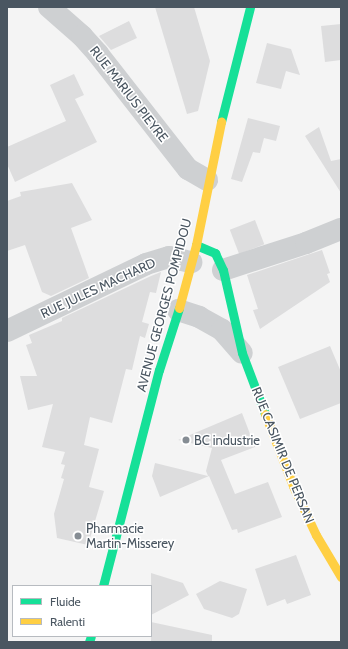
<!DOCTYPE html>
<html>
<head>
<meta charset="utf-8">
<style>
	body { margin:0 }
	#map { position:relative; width:348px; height:649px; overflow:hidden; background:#f4f4f4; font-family:Cabin,sans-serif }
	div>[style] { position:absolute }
	.building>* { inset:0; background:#ddddde; transform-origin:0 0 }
	.street>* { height:22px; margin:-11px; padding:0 11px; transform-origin:11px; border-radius:11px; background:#ced0d2 }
	.fast>* { height:9px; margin:-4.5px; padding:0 4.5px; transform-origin:4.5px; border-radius:4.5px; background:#16e098 }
	.slow>* { height:9px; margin:-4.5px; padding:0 4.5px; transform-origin:4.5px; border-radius:4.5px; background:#ffcf43 }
	.dots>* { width:11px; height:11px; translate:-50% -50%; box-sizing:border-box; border:2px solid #fff; border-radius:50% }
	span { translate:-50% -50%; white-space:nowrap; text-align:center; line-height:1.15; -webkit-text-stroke:3px #fff; paint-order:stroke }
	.street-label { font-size:13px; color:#4a5661 }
	.poi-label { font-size:13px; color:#4a5661 }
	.left { translate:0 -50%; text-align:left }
	.frame { position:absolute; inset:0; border:8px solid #4a5661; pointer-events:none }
	.legend { position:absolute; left:12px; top:585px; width:140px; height:52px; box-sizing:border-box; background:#fff; border:1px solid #b7bbc0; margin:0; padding:5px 7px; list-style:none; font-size:12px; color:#4a5661 }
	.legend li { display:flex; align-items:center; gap:8px; height:20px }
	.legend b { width:20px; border:1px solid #b7bbc0 }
</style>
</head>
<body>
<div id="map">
	<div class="building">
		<div style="clip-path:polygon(155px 7px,194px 7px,210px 61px,198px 111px,187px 114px)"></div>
		<div style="clip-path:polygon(129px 21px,137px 38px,111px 50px,99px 36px)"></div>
		<div style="clip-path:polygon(341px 24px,341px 60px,325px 62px,321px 26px)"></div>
		<div style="clip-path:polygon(267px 43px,291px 49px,300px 75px,286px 71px,281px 89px,256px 83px)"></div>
		<div style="clip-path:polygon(74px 74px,84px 95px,75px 99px,97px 142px,15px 182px,7px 164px,7px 147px,66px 121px,50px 85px)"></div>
		<div style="clip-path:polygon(248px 118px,280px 126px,276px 141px,264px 138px,260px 153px,253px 152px,242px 182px,231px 179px)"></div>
		<div style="clip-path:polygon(319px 127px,331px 161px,341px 159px,341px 193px,305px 136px)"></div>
		<div style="clip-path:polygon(72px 183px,92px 220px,71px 228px,89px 278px,51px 296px,42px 292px,25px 245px,7px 251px,7px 201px,21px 196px,20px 192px)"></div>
		<div style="left:255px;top:220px;width:26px;height:27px;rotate:69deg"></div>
		<div style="clip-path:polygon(322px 250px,330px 273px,327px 274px,330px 282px,260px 329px,253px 310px,258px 309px,247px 275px)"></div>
		<div style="clip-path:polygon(161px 272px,156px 293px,150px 292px,142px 322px,149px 324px,145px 338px,140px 336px,132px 370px,126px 369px,112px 423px,90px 417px,84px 445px,99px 449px,89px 487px,104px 491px,88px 545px,57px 538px,54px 514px,64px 479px,61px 478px,65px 465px,61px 464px,65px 452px,42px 447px,53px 404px,28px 410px,20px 376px,37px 376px,26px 345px,32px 343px,29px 335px,62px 321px,62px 318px,151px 276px)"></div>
		<div style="clip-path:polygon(330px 346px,341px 372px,341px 403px,300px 419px,278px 367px)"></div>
		<div style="clip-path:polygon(242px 413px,255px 447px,221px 460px,235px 494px,268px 482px,282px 517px,238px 533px,237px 529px,232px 530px,209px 476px,160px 497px,152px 476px,155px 463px,208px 476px,206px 471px,212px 448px,178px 440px)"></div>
		<div style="clip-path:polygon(296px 555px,311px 595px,287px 604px,285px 599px,267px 606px,255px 569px)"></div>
		<div style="clip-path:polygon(151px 573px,183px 583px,189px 595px,151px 615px)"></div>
		<div style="clip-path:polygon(220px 581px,247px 589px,239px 614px,232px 618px,204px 609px,196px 594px)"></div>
		<div style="clip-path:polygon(151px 622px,212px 635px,212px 642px,151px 642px)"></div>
	</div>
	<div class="street">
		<div style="left:49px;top:7px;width:44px;rotate:41.3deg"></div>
		<div style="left:82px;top:36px;width:24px;rotate:48deg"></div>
		<div style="left:98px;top:54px;width:146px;rotate:52deg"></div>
		<div style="left:188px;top:169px;width:22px;rotate:30deg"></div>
		<div style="left:223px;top:270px;width:87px;rotate:-18deg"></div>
		<div style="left:306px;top:243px;width:38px;rotate:-22deg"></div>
		<div style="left:178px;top:310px;width:22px;rotate:18deg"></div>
		<div style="left:199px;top:317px;width:26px;rotate:29deg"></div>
		<div style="left:222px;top:330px;width:30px;rotate:49deg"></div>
		<div style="left:7px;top:331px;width:154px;rotate:-25.7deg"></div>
		<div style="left:146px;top:264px;width:24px;rotate:-17deg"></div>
		<div style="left:169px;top:257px;width:23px;rotate:13deg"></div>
	</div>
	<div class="fast">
		<div style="left:221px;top:122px;width:119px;rotate:-75.8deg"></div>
		<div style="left:196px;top:245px;width:21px;rotate:23deg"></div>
		<div style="left:215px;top:253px;width:19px;rotate:65deg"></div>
		<div style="left:223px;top:270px;width:85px;rotate:77.1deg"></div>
		<div style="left:242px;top:353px;width:65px;rotate:69.3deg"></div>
		<div style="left:103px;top:586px;width:223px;rotate:-75.5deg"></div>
		<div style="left:159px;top:370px;width:65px;rotate:-72.1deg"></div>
		<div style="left:89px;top:642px;width:6px;rotate:-72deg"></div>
	</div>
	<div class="slow">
		<div style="left:179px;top:308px;width:65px;rotate:-74.9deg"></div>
		<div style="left:196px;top:245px;width:126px;rotate:-78.5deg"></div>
		<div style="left:265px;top:414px;width:77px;rotate:68.7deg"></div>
		<div style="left:293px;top:486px;width:54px;rotate:64.9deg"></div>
		<div style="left:316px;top:535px;width:49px;rotate:59.2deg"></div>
	</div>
	<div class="dots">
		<div style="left:186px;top:440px;background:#868d94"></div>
		<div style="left:78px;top:536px;background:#868d94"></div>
	</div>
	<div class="street-label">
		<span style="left:129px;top:94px;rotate:52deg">RUE MARIUS PIEYRE</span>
		<span style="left:98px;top:288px;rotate:-25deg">RUE JULES MACHARD</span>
		<span style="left:164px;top:305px;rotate:-75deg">AVENUE GEORGES POMPIDOU</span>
		<span style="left:283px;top:455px;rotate:68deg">RUE CASIMIR DE PERSAN</span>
	</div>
	<div class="poi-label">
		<span class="left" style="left:194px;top:440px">BC industrie</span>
		<span class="left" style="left:86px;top:536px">Pharmacie<br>Martin-Misserey</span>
	</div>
	<div class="frame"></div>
	<ul class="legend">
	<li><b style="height:5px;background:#16e098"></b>Fluide</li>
	<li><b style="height:5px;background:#ffcf43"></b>Ralenti</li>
	</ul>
</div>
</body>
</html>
